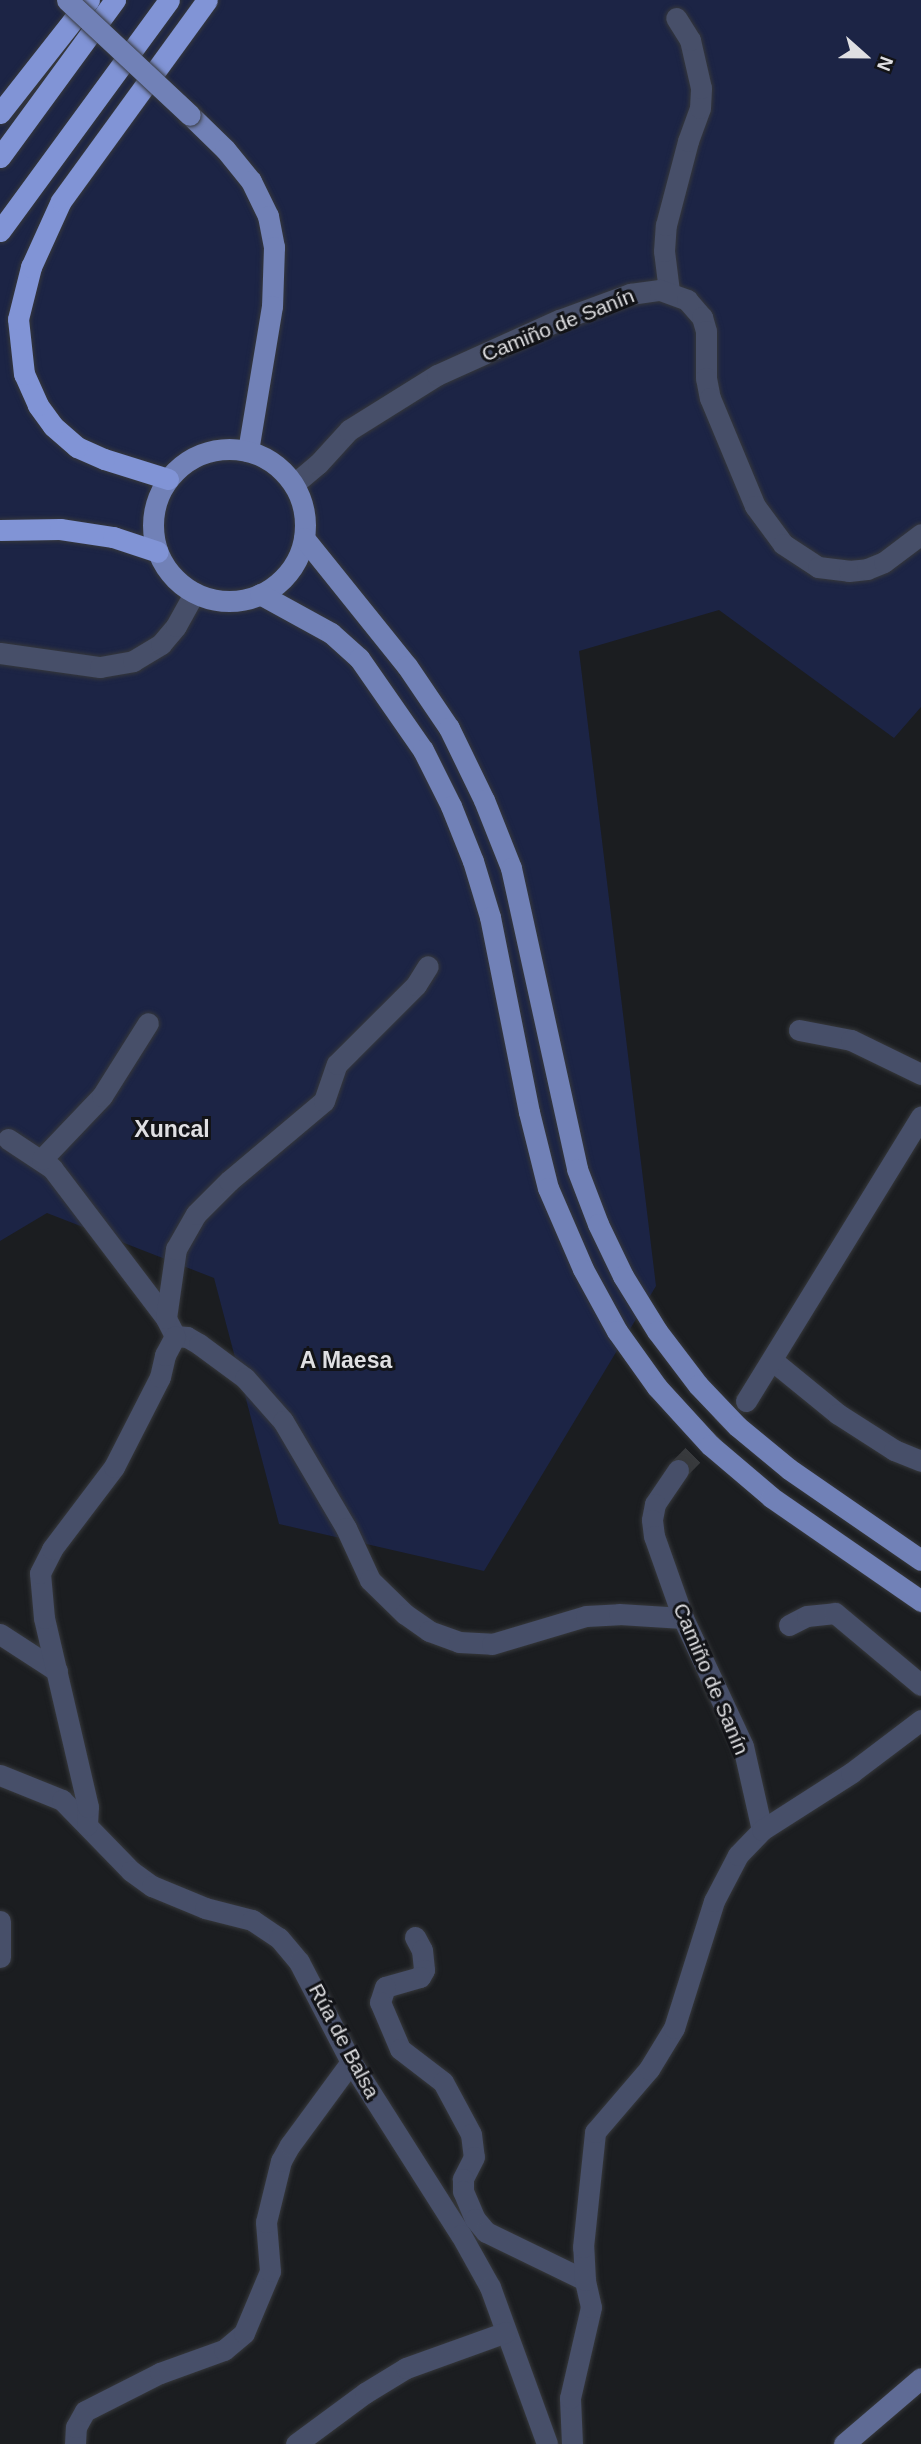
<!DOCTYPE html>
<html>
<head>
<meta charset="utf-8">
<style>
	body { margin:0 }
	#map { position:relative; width:921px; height:2444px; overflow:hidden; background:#1b1d20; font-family:Arial,sans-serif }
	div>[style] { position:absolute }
	.green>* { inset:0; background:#1c2445 }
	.street-tunnel>* { height:21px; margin-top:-10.5px; transform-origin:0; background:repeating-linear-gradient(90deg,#383a3d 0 21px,transparent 0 31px) }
	.roads { filter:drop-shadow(0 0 2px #36383b) drop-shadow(0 0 2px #36383b) }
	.street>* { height:21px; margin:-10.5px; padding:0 10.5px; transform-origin:10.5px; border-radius:10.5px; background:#474f69 }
	.secondary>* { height:21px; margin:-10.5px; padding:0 10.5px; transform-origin:10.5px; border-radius:10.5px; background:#5f6b95 }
	.primary>* { height:21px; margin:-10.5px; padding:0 10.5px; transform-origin:10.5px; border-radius:10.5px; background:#7181b7 }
	.primary>.ring { margin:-10.5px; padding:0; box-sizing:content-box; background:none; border:21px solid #7181b7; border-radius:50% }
	.highway>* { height:21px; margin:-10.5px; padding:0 10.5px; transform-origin:10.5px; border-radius:10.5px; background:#8194d6 }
	.bridges { filter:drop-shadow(0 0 2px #36383b) drop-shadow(0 0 2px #36383b) }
	.primary-bridge>* { height:21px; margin:-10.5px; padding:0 10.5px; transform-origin:10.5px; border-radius:10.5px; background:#7181b7 }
	span { translate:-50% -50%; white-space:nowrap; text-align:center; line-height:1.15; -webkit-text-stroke:6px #121317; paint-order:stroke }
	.street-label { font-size:21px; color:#dfdfe2 }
	.neighbourhood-label { font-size:23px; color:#dfdfe2; font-weight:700 }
	.north { position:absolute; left:830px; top:21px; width:70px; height:70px; -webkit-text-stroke:5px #121317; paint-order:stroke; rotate:111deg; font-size:19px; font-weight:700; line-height:28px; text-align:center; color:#dfdfe2 }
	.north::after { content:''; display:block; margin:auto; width:24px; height:32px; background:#dfdfe2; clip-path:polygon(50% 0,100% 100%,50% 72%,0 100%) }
</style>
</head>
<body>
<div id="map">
	<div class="green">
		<div style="clip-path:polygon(0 0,921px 0,921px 707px,894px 738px,719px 610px,579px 651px,656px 1286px,484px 1571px,279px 1524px,214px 1278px,47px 1213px,0 1241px)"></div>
	</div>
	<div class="street-tunnel">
		<div style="left:678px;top:1470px;width:97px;rotate:-45.4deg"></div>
	</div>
	<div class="roads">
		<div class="street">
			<div style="left:669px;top:291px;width:40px;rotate:-97.1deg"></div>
			<div style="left:664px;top:251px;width:26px;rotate:-86deg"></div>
			<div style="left:666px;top:225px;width:87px;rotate:-75.3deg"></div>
			<div style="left:688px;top:141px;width:35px;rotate:-70deg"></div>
			<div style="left:700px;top:108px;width:20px;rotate:-87deg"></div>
			<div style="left:701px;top:88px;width:49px;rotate:-102.9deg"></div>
			<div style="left:690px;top:40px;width:26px;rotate:-122deg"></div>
			<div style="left:294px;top:484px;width:31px;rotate:-40deg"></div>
			<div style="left:318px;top:464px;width:46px;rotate:-47.6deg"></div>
			<div style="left:349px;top:430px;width:104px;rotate:-32deg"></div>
			<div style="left:437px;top:375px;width:134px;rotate:-24.3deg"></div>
			<div style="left:559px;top:320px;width:76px;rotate:-20.1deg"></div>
			<div style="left:630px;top:294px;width:30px;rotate:-8deg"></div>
			<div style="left:660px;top:290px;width:29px;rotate:20deg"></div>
			<div style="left:687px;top:300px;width:23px;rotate:49deg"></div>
			<div style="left:702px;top:317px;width:15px;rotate:74deg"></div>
			<div style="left:706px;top:331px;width:47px;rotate:90deg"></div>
			<div style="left:706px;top:378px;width:20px;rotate:79deg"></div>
			<div style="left:710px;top:398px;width:117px;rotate:67.4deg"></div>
			<div style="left:755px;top:506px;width:47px;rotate:53.6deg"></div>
			<div style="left:783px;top:544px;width:42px;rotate:33.3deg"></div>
			<div style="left:818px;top:567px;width:31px;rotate:7deg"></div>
			<div style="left:849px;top:571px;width:18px;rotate:-6deg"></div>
			<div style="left:867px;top:569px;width:18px;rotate:-22deg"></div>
			<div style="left:884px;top:562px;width:46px;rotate:-37.1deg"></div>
			<div style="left:0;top:653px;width:101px;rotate:8deg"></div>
			<div style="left:100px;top:667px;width:34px;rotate:-10deg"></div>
			<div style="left:133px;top:661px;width:33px;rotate:-31deg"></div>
			<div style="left:161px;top:644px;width:23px;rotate:-50deg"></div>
			<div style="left:176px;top:626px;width:38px;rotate:-61deg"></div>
			<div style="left:799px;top:1030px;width:53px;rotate:10.9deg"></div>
			<div style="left:851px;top:1040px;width:78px;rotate:25.9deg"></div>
			<div style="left:8px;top:1139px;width:53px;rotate:33.4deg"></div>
			<div style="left:52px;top:1168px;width:188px;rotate:52.8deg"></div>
			<div style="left:42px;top:1159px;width:87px;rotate:-46.4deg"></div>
			<div style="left:102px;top:1096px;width:86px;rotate:-57.8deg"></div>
			<div style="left:175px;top:1336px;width:12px;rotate:5deg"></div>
			<div style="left:187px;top:1337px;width:14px;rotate:30deg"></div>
			<div style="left:199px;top:1344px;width:57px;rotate:36.5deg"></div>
			<div style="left:245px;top:1378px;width:57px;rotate:48.5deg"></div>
			<div style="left:283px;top:1421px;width:124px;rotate:59.5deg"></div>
			<div style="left:346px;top:1528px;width:57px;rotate:65.2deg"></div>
			<div style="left:370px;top:1580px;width:49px;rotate:44.2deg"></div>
			<div style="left:405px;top:1614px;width:29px;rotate:35deg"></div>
			<div style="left:429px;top:1631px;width:32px;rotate:20deg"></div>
			<div style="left:459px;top:1642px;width:33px;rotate:3deg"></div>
			<div style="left:492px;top:1644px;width:98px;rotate:-16.6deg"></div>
			<div style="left:586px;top:1616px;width:33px;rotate:-3deg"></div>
			<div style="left:619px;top:1614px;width:64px;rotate:3.6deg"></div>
			<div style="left:175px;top:1336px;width:20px;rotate:-117deg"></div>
			<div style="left:166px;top:1318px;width:70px;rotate:-81.8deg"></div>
			<div style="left:176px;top:1249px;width:40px;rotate:-60.3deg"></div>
			<div style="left:196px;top:1214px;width:47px;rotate:-45deg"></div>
			<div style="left:229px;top:1181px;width:124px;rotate:-40.1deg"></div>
			<div style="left:324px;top:1101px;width:39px;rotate:-71deg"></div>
			<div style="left:337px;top:1064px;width:112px;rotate:-45deg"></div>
			<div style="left:416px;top:985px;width:22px;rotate:-58deg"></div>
			<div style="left:773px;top:1361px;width:84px;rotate:39.2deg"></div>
			<div style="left:838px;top:1414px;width:67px;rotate:32.7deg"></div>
			<div style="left:894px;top:1450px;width:29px;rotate:22deg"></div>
			<div style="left:746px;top:1401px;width:334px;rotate:-58.4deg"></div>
			<div style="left:678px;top:1470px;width:41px;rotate:124.1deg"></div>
			<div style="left:655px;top:1504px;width:16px;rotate:101deg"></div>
			<div style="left:652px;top:1520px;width:16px;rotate:83deg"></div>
			<div style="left:654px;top:1536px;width:87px;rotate:70.5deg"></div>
			<div style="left:683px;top:1618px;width:141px;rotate:64.9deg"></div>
			<div style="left:743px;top:1746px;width:86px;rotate:77.3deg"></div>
			<div style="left:789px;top:1625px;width:20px;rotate:-27deg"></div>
			<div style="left:807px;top:1616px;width:28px;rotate:-6deg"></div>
			<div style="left:835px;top:1613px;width:112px;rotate:39.9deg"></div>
			<div style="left:0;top:1634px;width:68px;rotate:33deg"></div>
			<div style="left:0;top:1775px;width:67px;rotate:22deg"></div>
			<div style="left:62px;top:1800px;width:99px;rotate:45.8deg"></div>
			<div style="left:131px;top:1871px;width:26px;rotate:36deg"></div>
			<div style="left:152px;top:1886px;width:57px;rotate:22.5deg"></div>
			<div style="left:205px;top:1908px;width:49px;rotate:14.3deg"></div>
			<div style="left:252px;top:1920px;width:32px;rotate:34deg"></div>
			<div style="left:279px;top:1938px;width:31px;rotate:50deg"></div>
			<div style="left:299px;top:1962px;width:113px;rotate:62.5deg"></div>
			<div style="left:351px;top:2062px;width:205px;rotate:57.6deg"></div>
			<div style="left:461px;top:2235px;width:60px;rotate:60.9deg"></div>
			<div style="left:490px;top:2287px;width:167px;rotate:70deg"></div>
			<div style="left:87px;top:1825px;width:18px;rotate:-87deg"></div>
			<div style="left:88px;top:1807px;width:194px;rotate:-103.1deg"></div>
			<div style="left:44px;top:1618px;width:45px;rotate:-95.1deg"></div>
			<div style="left:40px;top:1573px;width:27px;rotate:-63deg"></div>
			<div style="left:52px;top:1549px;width:103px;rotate:-52.9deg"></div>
			<div style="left:114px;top:1467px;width:101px;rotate:-62.9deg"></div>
			<div style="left:160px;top:1377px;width:23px;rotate:-77deg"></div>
			<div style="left:165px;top:1355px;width:21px;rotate:-62deg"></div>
			<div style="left:0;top:1921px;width:36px;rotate:90deg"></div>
			<div style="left:415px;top:1937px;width:15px;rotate:62deg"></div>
			<div style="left:422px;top:1950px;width:20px;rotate:84deg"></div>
			<div style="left:424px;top:1970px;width:8px;rotate:120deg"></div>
			<div style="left:420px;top:1977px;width:36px;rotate:164deg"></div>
			<div style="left:385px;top:1987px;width:16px;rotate:108deg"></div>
			<div style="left:380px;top:2002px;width:51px;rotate:66.9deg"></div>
			<div style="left:400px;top:2049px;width:54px;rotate:37.5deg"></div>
			<div style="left:443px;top:2082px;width:59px;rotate:61.7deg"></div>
			<div style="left:471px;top:2134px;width:23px;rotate:83deg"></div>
			<div style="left:474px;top:2157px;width:25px;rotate:117deg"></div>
			<div style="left:463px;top:2179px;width:12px;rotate:90deg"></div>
			<div style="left:463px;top:2191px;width:30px;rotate:67deg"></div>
			<div style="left:475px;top:2219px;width:17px;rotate:50deg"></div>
			<div style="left:486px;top:2232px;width:110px;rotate:25.9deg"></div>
			<div style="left:75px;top:2444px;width:17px;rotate:-87deg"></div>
			<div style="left:76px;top:2427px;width:18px;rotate:-61deg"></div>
			<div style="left:85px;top:2411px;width:84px;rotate:-26.9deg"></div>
			<div style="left:160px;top:2373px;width:68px;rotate:-19.8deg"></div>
			<div style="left:224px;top:2350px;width:26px;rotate:-40deg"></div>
			<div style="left:244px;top:2333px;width:67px;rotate:-67.2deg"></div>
			<div style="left:270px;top:2271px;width:49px;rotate:-94.7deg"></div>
			<div style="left:266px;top:2222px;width:63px;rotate:-76.2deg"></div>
			<div style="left:281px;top:2161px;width:18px;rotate:-61deg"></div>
			<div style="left:290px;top:2145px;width:103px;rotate:-53.7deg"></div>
			<div style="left:296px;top:2444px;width:86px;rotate:-36.5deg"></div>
			<div style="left:365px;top:2393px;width:48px;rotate:-31.4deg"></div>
			<div style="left:406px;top:2368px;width:106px;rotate:-19.8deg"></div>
			<div style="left:572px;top:2444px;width:46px;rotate:-92.5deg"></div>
			<div style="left:570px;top:2398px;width:93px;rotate:-77deg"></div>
			<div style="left:591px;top:2307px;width:28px;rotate:-103deg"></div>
			<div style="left:585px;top:2280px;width:33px;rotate:-93deg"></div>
			<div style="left:583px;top:2247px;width:116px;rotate:-84deg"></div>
			<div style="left:595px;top:2132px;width:83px;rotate:-49.4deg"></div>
			<div style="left:649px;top:2069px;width:48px;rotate:-58.6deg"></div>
			<div style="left:674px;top:2028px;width:133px;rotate:-72.5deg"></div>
			<div style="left:714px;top:1901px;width:52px;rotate:-62.4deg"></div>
			<div style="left:738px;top:1855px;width:35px;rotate:-46deg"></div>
			<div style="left:762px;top:1830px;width:106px;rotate:-32.6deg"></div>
			<div style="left:851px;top:1773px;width:88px;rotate:-37.1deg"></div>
		</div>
		<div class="secondary">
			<div style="left:844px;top:2444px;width:101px;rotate:-40.6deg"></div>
		</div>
		<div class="primary">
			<div style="left:190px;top:115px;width:49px;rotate:44.2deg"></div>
			<div style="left:225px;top:149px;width:41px;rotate:50.9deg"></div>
			<div style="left:251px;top:181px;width:39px;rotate:64deg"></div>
			<div style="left:268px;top:216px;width:32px;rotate:79deg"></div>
			<div style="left:274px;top:247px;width:59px;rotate:91.9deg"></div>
			<div style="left:272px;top:306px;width:147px;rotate:99.4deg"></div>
			<div class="ring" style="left:153px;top:449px;width:131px;height:131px"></div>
			<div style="left:304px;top:538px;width:164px;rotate:51.2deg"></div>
			<div style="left:407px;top:666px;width:75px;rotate:55.9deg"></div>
			<div style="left:449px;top:728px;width:80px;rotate:64.1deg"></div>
			<div style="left:484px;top:800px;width:73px;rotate:68.3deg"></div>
			<div style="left:511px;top:868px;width:308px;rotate:77.6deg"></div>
			<div style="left:577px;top:1169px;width:59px;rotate:69.1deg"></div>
			<div style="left:598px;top:1224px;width:58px;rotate:64.3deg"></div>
			<div style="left:623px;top:1276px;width:65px;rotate:58.3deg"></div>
			<div style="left:657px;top:1331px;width:68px;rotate:52.8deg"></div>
			<div style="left:698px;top:1385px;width:57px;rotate:46.4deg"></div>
			<div style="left:737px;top:1426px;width:67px;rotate:39.6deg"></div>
			<div style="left:789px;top:1469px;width:160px;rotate:34.6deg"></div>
			<div style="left:260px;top:594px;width:81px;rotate:28.8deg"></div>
			<div style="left:331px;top:633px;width:38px;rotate:42deg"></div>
			<div style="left:359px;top:658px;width:112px;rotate:55.2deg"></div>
			<div style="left:423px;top:750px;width:63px;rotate:63.4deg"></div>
			<div style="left:451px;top:806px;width:59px;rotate:68.2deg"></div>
			<div style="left:473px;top:861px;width:59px;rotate:73.1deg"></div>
			<div style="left:490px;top:917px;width:199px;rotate:78.7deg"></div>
			<div style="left:529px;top:1112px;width:78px;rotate:76deg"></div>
			<div style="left:548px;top:1188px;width:88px;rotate:66.6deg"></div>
			<div style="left:583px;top:1269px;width:71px;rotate:61.3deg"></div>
			<div style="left:617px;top:1331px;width:69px;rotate:54.5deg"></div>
			<div style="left:657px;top:1387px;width:79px;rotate:47.6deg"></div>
			<div style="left:710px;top:1445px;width:80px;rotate:40.4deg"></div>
			<div style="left:771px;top:1497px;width:183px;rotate:34.7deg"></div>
		</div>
		<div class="highway">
			<div style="left:0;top:113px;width:144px;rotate:-51.8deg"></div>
			<div style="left:0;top:157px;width:195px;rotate:-53.8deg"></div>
			<div style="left:0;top:231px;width:286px;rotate:-53.8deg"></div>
			<div style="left:168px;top:479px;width:67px;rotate:-162.6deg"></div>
			<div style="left:104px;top:459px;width:30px;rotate:-156deg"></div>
			<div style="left:77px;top:447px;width:32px;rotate:-139deg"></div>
			<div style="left:53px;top:426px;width:26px;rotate:-126deg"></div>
			<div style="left:38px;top:405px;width:34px;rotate:-114deg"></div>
			<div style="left:24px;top:374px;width:55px;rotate:-96.2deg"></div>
			<div style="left:18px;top:319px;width:54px;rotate:-76deg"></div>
			<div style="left:31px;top:267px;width:72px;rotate:-65.6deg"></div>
			<div style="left:61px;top:201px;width:248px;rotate:-54deg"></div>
			<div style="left:0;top:530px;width:60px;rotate:-1deg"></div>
			<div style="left:60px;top:529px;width:54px;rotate:8.6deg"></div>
			<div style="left:113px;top:537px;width:47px;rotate:18.4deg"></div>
		</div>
	</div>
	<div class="bridges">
		<div class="primary-bridge">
			<div style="left:67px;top:0;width:168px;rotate:43.1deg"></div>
		</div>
	</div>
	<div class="street-label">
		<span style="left:558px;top:325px;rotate:-22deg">Camiño de Sanín</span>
		<span style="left:711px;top:1679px;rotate:67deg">Camiño de Sanín</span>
		<span style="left:344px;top:2041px;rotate:62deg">Rúa de Balsa</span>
	</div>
	<div class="neighbourhood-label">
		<span style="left:172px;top:1129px">Xuncal</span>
		<span style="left:346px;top:1360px">A Maesa</span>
	</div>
	<div class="north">N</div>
</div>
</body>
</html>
